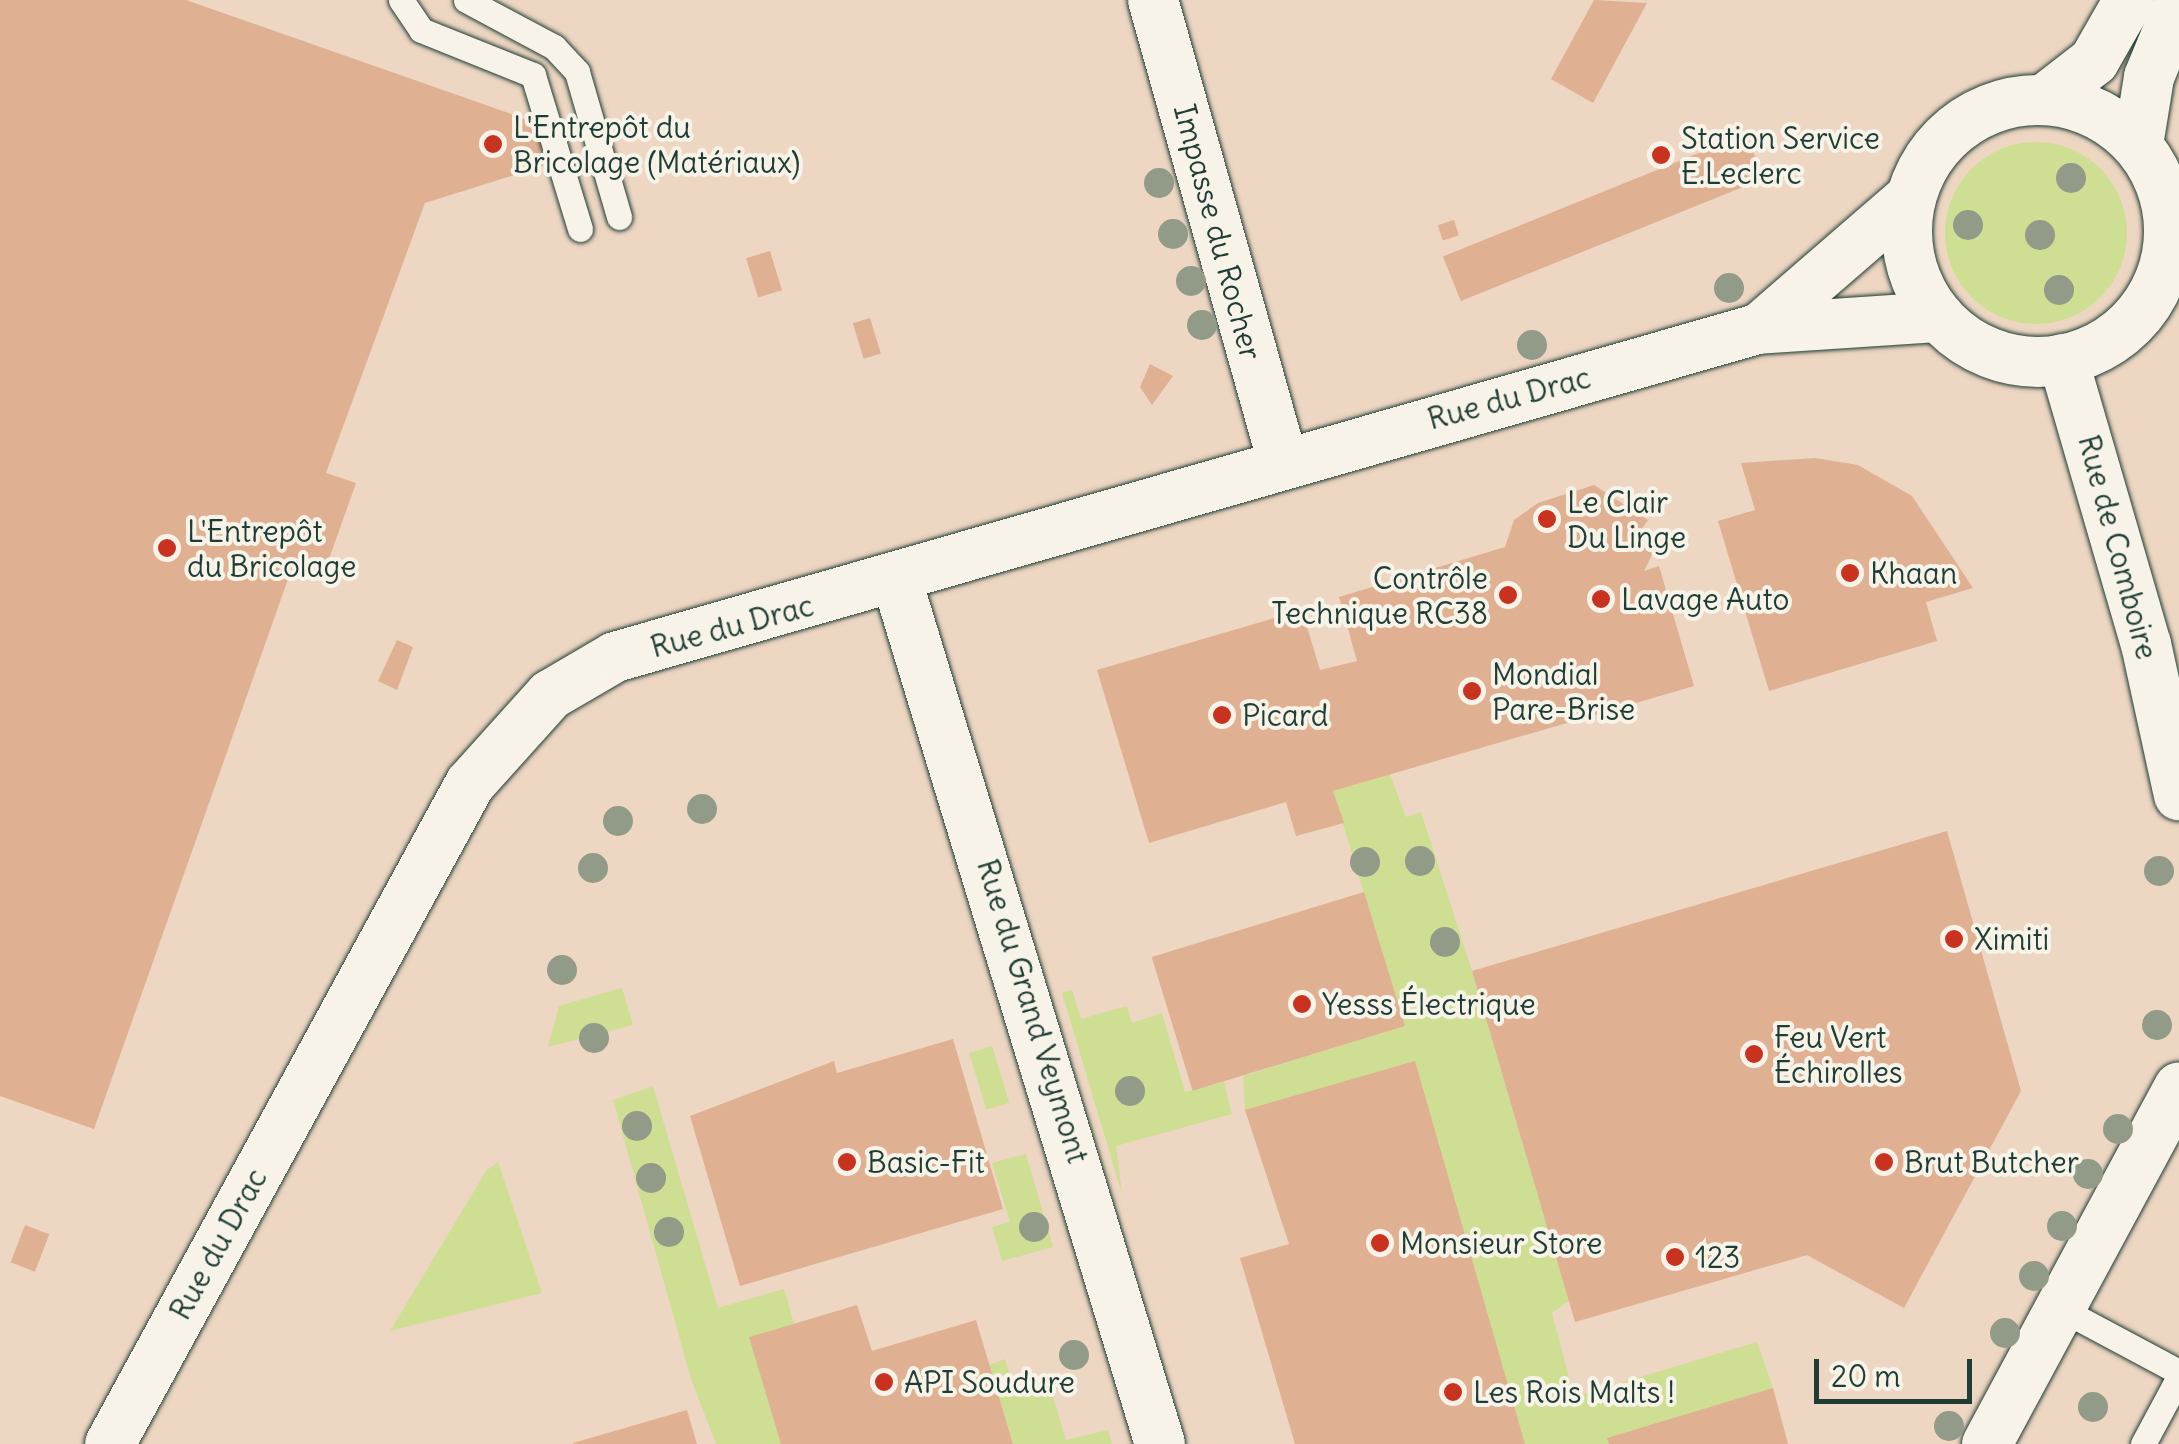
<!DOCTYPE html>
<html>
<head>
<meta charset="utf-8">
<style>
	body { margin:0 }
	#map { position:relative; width:2179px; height:1444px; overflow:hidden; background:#f2e6d7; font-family:Delius,sans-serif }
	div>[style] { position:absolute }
	.built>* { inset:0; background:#edd6c2; transform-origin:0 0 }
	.green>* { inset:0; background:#cedf93; transform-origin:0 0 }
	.round { border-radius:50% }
	.building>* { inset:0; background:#e0b092; transform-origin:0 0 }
	.roads { filter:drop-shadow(0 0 2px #1f3d34) drop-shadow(0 0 2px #1f3d34) }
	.lane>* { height:25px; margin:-12.5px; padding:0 12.5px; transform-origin:12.5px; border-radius:12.5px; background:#f7f3e8 }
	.street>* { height:50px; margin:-25px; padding:0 25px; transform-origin:25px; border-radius:25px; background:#f7f3e8 }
	.street>.ring { margin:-25px; padding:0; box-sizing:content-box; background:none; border:50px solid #f7f3e8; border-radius:50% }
	.trees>* { width:30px; height:30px; margin:-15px; border-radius:50%; background:#919b88 }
	.dots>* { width:28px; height:28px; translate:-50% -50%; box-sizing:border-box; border:5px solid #f7f3e8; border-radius:50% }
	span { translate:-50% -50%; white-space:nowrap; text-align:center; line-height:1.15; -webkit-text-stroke:8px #f7f3e8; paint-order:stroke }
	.poi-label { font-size:30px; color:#1f3d34 }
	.left { translate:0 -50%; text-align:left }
	.right { translate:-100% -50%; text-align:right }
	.street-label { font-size:30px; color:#1f3d34 }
	.scale { position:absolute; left:1814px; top:1359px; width:158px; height:45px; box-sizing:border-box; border:5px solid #1f3d34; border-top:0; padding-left:12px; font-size:30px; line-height:35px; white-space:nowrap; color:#1f3d34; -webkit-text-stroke:8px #f7f3e8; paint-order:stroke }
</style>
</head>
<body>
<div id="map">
	<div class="built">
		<div style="left:0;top:0;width:2179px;height:1444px"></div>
	</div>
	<div class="green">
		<div class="round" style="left:1945px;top:142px;width:182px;height:182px"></div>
		<div style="clip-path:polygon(1390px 774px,1406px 817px,1421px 812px,1472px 971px,1569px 1301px,1552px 1313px,1574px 1397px,1757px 1342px,1773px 1388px,1609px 1444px,1525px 1444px,1245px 1110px,1243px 1076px,1404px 1026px,1333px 791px)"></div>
		<div style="clip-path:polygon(622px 988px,633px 1025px,548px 1047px,559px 1006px)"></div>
		<div style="clip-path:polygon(1072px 990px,1081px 1019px,1127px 1006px,1132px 1023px,1162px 1013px,1185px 1092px,1224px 1082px,1232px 1114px,1116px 1146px,1122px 1194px,1062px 993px)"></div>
		<div style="left:992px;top:1046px;width:59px;height:24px;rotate:73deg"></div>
		<div style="clip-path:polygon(653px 1086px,718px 1308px,784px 1289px,794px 1324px,750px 1338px,781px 1444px,716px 1444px,691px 1379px,613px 1100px)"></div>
		<div style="clip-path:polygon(1026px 1154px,1053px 1247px,1002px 1261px,992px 1227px,1010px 1222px,992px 1163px)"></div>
		<div style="clip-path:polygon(498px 1162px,542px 1293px,390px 1331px,486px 1171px)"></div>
		<div style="clip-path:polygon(1005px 1359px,1015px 1393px,1049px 1383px,1066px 1440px,1108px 1430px,1112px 1444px,1013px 1444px,989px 1365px)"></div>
	</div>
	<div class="building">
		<div style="clip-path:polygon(0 0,186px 0,534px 122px,546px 165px,425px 203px,326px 473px,356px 483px,323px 576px,293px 565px,94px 1129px,0 1096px)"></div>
		<div style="clip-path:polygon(1594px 0,1647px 3px,1593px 103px,1551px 79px)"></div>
		<div style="left:1746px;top:134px;width:48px;height:327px;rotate:68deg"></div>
		<div style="left:1454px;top:220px;width:16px;height:17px;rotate:72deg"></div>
		<div style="left:770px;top:251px;width:41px;height:25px;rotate:73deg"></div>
		<div style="left:870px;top:318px;width:37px;height:18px;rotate:73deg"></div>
		<div style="clip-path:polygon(1150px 364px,1173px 376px,1152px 405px,1140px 387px)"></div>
		<div style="clip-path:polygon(1815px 458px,1858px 465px,1912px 496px,1973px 588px,1926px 602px,1937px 641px,1769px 691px,1718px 521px,1755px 510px,1741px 463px)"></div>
		<div style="clip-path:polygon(1594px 485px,1648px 520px,1637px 536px,1655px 549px,1644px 571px,1659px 566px,1694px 686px,1333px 791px,1344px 823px,1296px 836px,1286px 802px,1149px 843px,1097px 670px,1302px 610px,1320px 670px,1357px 661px,1339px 597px,1505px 547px,1514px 520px,1538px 503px)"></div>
		<div style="clip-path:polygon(397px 640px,413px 647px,397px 690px,378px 681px)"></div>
		<div style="clip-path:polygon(1947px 831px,2021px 1091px,1904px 1308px,1807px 1255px,1575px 1322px,1472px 971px)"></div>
		<div style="left:1364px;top:892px;width:140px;height:222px;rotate:73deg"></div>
		<div style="clip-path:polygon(953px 1039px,1003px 1209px,740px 1286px,690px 1116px,834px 1061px,837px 1073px)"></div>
		<div style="clip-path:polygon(1415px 1061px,1525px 1444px,1295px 1444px,1240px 1258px,1289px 1244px,1245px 1110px)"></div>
		<div style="left:25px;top:1225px;width:26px;height:40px;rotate:21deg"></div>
		<div style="clip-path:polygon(857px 1305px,872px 1351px,976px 1320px,1013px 1444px,781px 1444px,749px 1337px)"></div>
		<div style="clip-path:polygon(1773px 1388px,1788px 1444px,1609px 1444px,1607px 1438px)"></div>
		<div style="clip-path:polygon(687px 1410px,697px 1444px,573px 1444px,573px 1443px)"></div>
	</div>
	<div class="roads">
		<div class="lane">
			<div style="left:401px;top:0;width:36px;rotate:56deg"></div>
			<div style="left:421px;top:30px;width:121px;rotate:21.9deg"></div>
			<div style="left:533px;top:75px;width:161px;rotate:73deg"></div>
			<div style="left:466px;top:0;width:100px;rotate:28.1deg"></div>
			<div style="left:554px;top:47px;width:34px;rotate:47deg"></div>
			<div style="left:577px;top:72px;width:151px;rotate:73.8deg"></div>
			<div style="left:2063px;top:1310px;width:132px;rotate:28.1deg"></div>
			<div style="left:2143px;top:1444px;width:76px;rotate:-61.8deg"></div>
		</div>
		<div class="street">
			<div style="left:1153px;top:0;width:481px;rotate:74.3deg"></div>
			<div style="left:2045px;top:99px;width:62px;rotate:-37.8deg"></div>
			<div style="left:2094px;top:61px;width:70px;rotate:-60.2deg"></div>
			<div class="ring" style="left:1907px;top:100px;width:212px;height:212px"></div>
			<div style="left:2138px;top:145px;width:69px;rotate:-80.8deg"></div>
			<div style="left:2149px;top:77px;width:79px;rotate:-67.7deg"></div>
			<div style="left:1761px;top:327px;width:197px;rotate:-40.9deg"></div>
			<div style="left:2063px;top:359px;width:297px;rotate:73.8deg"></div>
			<div style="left:2146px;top:644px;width:155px;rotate:77.7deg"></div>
			<div style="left:897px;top:581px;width:902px;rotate:73.05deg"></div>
			<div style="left:110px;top:1444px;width:752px;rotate:-61.39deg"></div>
			<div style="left:470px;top:784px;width:120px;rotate:-48deg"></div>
			<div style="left:550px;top:695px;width:75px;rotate:-30.3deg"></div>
			<div style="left:615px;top:657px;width:1188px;rotate:-16.02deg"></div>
			<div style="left:1757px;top:329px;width:182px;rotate:-3.8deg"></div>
			<div style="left:1987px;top:1444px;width:405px;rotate:-61.7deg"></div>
		</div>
	</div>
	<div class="trees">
		<div style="left:2071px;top:178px"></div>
		<div style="left:1159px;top:183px"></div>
		<div style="left:1968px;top:225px"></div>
		<div style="left:1173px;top:234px"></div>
		<div style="left:2040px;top:235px"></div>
		<div style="left:1191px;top:281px"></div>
		<div style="left:1729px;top:288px"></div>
		<div style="left:2059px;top:290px"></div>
		<div style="left:1202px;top:325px"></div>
		<div style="left:1532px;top:345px"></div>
		<div style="left:702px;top:809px"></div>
		<div style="left:618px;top:821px"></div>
		<div style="left:1420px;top:861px"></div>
		<div style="left:1365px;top:862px"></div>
		<div style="left:593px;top:868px"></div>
		<div style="left:2159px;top:871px"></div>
		<div style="left:1445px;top:942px"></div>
		<div style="left:562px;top:970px"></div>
		<div style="left:2157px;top:1025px"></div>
		<div style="left:594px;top:1038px"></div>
		<div style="left:1130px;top:1091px"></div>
		<div style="left:637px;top:1126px"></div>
		<div style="left:2118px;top:1129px"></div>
		<div style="left:2088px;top:1174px"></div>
		<div style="left:651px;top:1178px"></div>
		<div style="left:2062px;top:1226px"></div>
		<div style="left:1034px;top:1227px"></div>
		<div style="left:669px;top:1232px"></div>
		<div style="left:2034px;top:1276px"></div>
		<div style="left:2005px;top:1333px"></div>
		<div style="left:1074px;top:1355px"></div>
		<div style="left:2093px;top:1407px"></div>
		<div style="left:1949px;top:1426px"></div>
	</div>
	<div class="dots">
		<div style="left:493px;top:144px;background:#c8321e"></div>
		<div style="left:1661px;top:155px;background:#c8321e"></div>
		<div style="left:1547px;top:519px;background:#c8321e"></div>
		<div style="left:167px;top:548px;background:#c8321e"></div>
		<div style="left:1850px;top:573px;background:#c8321e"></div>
		<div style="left:1508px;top:595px;background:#c8321e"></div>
		<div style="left:1601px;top:599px;background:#c8321e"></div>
		<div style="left:1472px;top:691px;background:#c8321e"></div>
		<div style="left:1222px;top:715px;background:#c8321e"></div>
		<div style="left:1954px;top:939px;background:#c8321e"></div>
		<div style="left:1302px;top:1004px;background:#c8321e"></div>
		<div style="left:1754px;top:1054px;background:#c8321e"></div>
		<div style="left:847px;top:1162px;background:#c8321e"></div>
		<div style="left:1884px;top:1162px;background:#c8321e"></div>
		<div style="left:1380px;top:1243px;background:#c8321e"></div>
		<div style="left:1675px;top:1257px;background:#c8321e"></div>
		<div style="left:884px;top:1382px;background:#c8321e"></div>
		<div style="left:1453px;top:1392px;background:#c8321e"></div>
	</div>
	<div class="poi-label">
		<span class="left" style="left:513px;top:144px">L'Entrepôt du<br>Bricolage (Matériaux)</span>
		<span class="left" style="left:1681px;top:155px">Station Service<br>E.Leclerc</span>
		<span class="left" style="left:1567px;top:519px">Le Clair<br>Du Linge</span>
		<span class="left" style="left:187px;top:548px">L'Entrepôt<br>du Bricolage</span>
		<span class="left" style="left:1870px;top:573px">Khaan</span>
		<span class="right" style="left:1488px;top:595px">Contrôle<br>Technique RC38</span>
		<span class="left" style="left:1621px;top:599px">Lavage Auto</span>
		<span class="left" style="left:1492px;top:691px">Mondial<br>Pare-Brise</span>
		<span class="left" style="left:1242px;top:715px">Picard</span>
		<span class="left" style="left:1974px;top:939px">Ximiti</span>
		<span class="left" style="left:1322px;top:1004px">Yesss Électrique</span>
		<span class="left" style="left:1774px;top:1054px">Feu Vert<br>Échirolles</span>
		<span class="left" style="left:867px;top:1162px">Basic-Fit</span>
		<span class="left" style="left:1904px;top:1162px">Brut Butcher</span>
		<span class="left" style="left:1400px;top:1243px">Monsieur Store</span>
		<span class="left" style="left:1695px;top:1257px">123</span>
		<span class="left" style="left:904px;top:1382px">API Soudure</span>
		<span class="left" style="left:1473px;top:1392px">Les Rois Malts !</span>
	</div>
	<div class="street-label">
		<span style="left:1218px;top:232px;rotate:75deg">Impasse du Rocher</span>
		<span style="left:1509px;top:398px;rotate:-15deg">Rue du Drac</span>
		<span style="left:2118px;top:547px;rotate:75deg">Rue de Comboire</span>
		<span style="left:732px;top:626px;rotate:-15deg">Rue du Drac</span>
		<span style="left:1033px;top:1011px;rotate:73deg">Rue du Grand Veymont</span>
		<span style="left:218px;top:1244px;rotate:-61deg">Rue du Drac</span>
	</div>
	<div class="scale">20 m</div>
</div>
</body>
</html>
